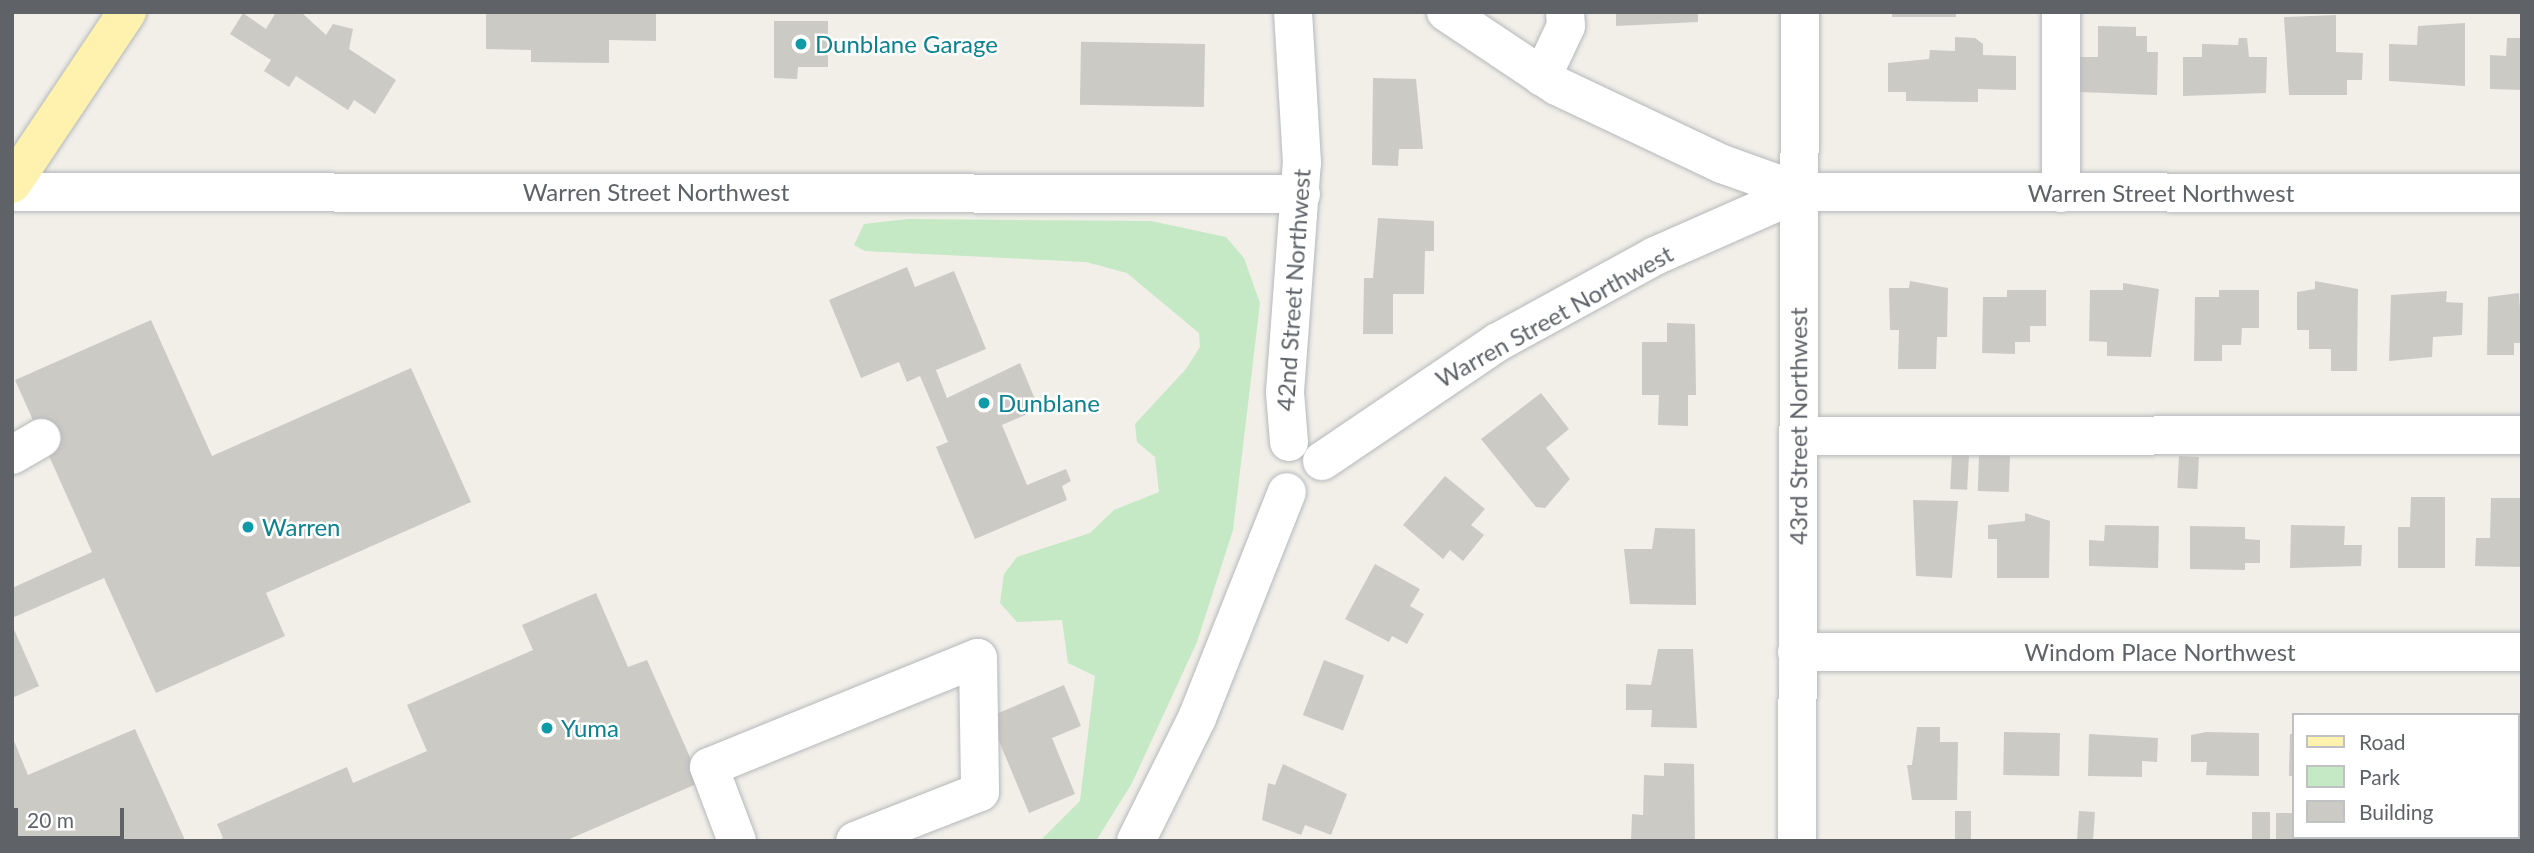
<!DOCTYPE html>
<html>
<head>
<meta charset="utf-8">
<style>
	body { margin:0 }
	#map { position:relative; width:2534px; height:853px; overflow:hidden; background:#f1efe8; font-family:Lato,sans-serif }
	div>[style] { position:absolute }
	.green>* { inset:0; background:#c5e8c5 }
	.building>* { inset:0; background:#cccac5; transform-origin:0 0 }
	.roads { filter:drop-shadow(0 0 2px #b5b8bc) drop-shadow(0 0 2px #b5b8bc) }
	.minor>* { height:38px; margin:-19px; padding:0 19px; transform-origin:19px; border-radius:19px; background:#fff }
	.major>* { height:38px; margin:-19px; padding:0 19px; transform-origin:19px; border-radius:19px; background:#fff2af }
	.dots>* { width:19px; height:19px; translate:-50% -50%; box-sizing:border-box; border:4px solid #fff; border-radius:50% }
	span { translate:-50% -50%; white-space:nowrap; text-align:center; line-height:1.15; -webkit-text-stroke:5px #fff; paint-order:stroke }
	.culture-label { font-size:24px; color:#0d838f }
	.left { translate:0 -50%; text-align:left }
	.street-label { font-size:24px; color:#5f6368 }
	.frame { position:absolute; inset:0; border:14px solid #5f6368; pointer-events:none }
	.legend { position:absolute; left:2292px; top:713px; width:228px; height:126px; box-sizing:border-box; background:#fff; border:2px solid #bfc1c3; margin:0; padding:9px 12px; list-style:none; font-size:21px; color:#5f6368 }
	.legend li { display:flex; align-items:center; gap:14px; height:35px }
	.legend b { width:35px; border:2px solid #bfc1c3 }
	.scale { position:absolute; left:14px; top:808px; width:110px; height:32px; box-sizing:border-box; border:4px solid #5f6368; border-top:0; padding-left:9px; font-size:21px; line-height:24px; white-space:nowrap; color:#5f6368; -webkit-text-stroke:5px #fff; paint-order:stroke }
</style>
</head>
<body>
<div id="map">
	<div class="green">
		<div style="clip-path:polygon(908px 219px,1151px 221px,1226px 237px,1244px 258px,1260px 303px,1233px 530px,1197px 642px,1132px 783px,1096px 841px,1040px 841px,1080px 801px,1095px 676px,1068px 663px,1062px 620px,1017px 622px,1000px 603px,1004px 574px,1017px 557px,1090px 533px,1114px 510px,1159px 492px,1155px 457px,1137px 442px,1135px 424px,1186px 369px,1200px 347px,1199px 333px,1127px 273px,1086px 262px,865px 251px,854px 245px,864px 224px)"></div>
	</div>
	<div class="building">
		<div style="clip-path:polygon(276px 12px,301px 12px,326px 35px,333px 24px,353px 29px,349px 49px,396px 80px,375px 114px,354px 100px,348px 110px,296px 76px,289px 87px,264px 71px,271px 60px,230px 34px,243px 13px,266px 29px)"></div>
		<div style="clip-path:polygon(486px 12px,656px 12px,656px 41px,609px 40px,609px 63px,531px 62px,531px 50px,486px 49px)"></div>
		<div style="clip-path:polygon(1616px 12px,1698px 12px,1698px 22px,1616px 26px)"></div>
		<div style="left:1892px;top:12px;width:64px;height:5px"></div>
		<div style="clip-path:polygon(2336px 15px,2336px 52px,2363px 53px,2362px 80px,2347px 80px,2347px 95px,2289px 95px,2284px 17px)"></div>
		<div style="clip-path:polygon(774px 21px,828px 21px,828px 67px,798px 67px,797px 79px,774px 78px)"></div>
		<div style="clip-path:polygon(2465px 23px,2465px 86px,2389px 81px,2389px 44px,2417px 45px,2418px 26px)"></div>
		<div style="clip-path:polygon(2098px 26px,2136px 27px,2136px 36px,2147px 36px,2147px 52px,2158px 52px,2157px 95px,2080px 92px,2080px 57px,2098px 57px)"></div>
		<div style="clip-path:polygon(1955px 37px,1975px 38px,1983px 44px,1983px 55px,2016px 56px,2016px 90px,1978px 89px,1978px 102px,1906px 101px,1906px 92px,1888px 92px,1888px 63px,1929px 59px,1930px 50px,1955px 51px)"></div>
		<div style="clip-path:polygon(2239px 38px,2247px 38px,2249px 57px,2267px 57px,2266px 93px,2183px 96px,2183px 57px,2202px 57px,2202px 44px,2238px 45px)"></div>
		<div style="clip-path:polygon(2507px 38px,2522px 38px,2522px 90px,2490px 89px,2490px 55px,2506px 56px)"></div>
		<div style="left:1205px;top:44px;width:63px;height:124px;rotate:91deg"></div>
		<div style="clip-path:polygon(1373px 78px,1416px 79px,1423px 149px,1399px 149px,1398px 166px,1372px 165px)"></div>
		<div style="clip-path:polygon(1378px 218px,1434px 221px,1434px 251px,1425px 251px,1424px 294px,1393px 294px,1393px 334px,1363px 334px,1364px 278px,1373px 278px)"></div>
		<div style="clip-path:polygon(907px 267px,915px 287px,954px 271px,986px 349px,936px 370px,947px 398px,1020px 363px,1039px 409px,1002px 425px,1027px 485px,1066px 469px,1071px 481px,1062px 486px,1067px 500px,975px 539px,936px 447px,948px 442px,920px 376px,907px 382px,899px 362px,861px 378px,829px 300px)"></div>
		<div style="clip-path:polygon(1910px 281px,1948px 288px,1947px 337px,1937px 337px,1936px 369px,1898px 369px,1899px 330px,1890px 330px,1889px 288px,1909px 288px)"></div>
		<div style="clip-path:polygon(2315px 281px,2358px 289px,2357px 371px,2331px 371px,2331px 349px,2309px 349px,2309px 330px,2297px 330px,2297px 292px,2315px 289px)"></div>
		<div style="clip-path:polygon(2123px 283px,2159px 289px,2151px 357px,2107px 356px,2107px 342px,2089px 341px,2090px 290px,2123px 290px)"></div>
		<div style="clip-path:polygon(2007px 290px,2046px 290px,2046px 326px,2030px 326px,2030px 342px,2015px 342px,2015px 354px,1982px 353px,1983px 297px,2007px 297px)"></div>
		<div style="clip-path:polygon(2219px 290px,2259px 290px,2259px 328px,2242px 328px,2241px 345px,2222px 345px,2222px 361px,2194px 361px,2195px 297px,2219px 297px)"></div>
		<div style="clip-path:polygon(2447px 291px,2446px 302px,2463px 303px,2462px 335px,2433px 337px,2432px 357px,2389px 361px,2391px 295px)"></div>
		<div style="clip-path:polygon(2519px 293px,2522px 343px,2514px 343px,2514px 355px,2487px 355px,2488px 297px)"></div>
		<div style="clip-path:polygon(151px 320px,212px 456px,411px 368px,471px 502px,266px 593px,285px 636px,156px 693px,104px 578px,12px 618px,12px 588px,92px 552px,15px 380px)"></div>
		<div style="clip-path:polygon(1667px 323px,1695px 324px,1696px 395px,1688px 395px,1688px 426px,1658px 425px,1659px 395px,1642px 395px,1642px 342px,1667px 342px)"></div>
		<div style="clip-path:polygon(1541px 393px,1569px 429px,1546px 448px,1570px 479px,1545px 508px,1536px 507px,1481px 439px)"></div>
		<div style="left:1952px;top:454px;width:17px;height:35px;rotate:3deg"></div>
		<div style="left:1979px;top:455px;width:31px;height:36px;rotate:2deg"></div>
		<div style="left:2179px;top:456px;width:20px;height:32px;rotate:3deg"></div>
		<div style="clip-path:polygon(1445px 476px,1485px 509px,1471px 525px,1484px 535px,1463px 561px,1450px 550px,1443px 559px,1403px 525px)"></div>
		<div style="clip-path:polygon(2411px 497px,2445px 497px,2445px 568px,2398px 568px,2398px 527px,2410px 527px)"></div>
		<div style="clip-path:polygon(2491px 498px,2522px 498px,2522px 567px,2475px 566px,2476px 538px,2490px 538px)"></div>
		<div style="clip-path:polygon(1913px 500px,1958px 501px,1952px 578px,1916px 576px)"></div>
		<div style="clip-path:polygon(2025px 513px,2050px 521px,2049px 578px,1997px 578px,1997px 539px,1988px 539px,1988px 525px,2025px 521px)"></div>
		<div style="clip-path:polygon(2105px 525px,2159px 526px,2158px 568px,2089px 566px,2089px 540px,2104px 541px)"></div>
		<div style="clip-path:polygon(2291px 525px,2345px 526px,2344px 545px,2362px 545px,2361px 566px,2290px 568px)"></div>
		<div style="clip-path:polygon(2190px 526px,2245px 527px,2245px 539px,2260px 540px,2260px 563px,2245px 563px,2245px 570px,2190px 569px)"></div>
		<div style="clip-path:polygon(1655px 528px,1695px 529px,1696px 605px,1630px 604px,1624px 549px,1652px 549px)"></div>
		<div style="clip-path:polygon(1375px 564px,1420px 589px,1410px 606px,1424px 614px,1407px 644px,1392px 636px,1389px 642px,1345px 619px)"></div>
		<div style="clip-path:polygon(596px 593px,628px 667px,647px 660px,701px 782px,565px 841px,216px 841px,223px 838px,217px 824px,347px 767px,353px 783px,427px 751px,407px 705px,533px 650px,522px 625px)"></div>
		<div style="clip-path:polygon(12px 625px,39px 686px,12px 698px)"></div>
		<div style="clip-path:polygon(1658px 649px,1693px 649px,1697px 728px,1651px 727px,1652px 710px,1626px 710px,1626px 684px,1651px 685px)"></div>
		<div style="left:1324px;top:660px;width:43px;height:59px;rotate:21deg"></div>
		<div style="clip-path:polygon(1064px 685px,1081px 726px,1052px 738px,1075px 794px,1029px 813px,989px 717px)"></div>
		<div style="clip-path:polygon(1917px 727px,1940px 727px,1940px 742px,1958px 742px,1957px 800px,1912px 800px,1907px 765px,1912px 765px)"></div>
		<div style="clip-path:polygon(135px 729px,185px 840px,12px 841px,12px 736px,28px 775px)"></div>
		<div style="left:2004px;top:732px;width:56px;height:43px;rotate:1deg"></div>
		<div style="clip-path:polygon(2206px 732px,2259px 733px,2259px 776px,2206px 775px,2207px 762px,2191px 762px,2191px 735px)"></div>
		<div style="left:2518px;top:733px;width:4px;height:39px"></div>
		<div style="clip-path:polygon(2089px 734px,2158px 738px,2157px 762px,2142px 761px,2142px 777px,2088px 776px)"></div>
		<div style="clip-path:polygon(2290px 734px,2294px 734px,2294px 776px,2289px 776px)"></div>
		<div style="clip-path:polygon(1664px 763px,1694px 764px,1695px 841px,1631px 841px,1632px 814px,1643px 815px,1644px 775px,1664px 776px)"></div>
		<div style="clip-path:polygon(1283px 764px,1347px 794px,1331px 835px,1305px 825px,1301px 835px,1262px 820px,1268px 783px,1275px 785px)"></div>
		<div style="left:1955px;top:811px;width:16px;height:30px"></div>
		<div style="left:2079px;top:811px;width:16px;height:30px;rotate:4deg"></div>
		<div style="left:2252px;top:812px;width:18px;height:29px"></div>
		<div style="left:2276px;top:813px;width:17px;height:28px"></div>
	</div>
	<div class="roads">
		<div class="minor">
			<div style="left:1446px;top:12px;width:133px;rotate:33.7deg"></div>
			<div style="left:1557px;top:86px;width:183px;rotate:25.3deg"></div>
			<div style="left:1722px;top:164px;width:83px;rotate:19.7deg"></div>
			<div style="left:1800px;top:192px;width:722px;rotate:0.08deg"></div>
			<div style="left:2061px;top:12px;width:181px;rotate:90deg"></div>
			<div style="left:1542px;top:77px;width:56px;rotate:-64.8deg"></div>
			<div style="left:1566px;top:26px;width:14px;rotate:-94deg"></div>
			<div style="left:12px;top:192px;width:1289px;rotate:0.09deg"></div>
			<div style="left:1798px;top:436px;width:724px;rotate:-0.08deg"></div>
			<div style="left:1289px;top:442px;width:50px;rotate:-94.6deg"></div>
			<div style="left:1285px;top:392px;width:230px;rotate:-85.8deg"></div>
			<div style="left:1302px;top:163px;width:151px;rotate:-93.4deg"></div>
			<div style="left:12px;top:455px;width:34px;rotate:-30deg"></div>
			<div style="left:1322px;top:461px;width:212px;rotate:-34.1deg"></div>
			<div style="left:1498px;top:342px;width:179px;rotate:-28.7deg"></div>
			<div style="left:1655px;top:256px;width:158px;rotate:-23.8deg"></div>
			<div style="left:1797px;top:652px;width:725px"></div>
			<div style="left:737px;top:841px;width:79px;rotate:-110.7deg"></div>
			<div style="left:709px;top:767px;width:290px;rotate:-22.1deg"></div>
			<div style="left:978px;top:658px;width:134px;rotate:89.1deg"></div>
			<div style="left:980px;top:792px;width:134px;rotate:158.6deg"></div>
			<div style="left:1136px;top:841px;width:137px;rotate:-63.6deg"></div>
			<div style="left:1197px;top:718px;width:243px;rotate:-68.3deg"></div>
			<div style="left:1797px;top:841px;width:829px;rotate:-89.79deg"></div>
		</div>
		<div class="major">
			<div style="left:12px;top:184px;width:207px;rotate:-56.2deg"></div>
		</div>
	</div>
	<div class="dots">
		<div style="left:801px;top:44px;background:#0f9aa8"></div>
		<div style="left:984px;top:403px;background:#0f9aa8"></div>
		<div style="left:248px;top:527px;background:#0f9aa8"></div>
		<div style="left:547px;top:728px;background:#0f9aa8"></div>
	</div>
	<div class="culture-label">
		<span class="left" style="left:815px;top:44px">Dunblane Garage</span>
		<span class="left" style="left:998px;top:403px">Dunblane</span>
		<span class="left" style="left:262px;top:527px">Warren</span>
		<span class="left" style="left:561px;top:728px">Yuma</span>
	</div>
	<div class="street-label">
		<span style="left:656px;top:192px">Warren Street Northwest</span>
		<span style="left:2161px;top:193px">Warren Street Northwest</span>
		<span style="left:1293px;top:290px;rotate:-86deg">42nd Street Northwest</span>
		<span style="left:1554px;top:316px;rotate:-29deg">Warren Street Northwest</span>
		<span style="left:1798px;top:426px;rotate:-90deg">43rd Street Northwest</span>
		<span style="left:2160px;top:652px">Windom Place Northwest</span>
	</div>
	<div class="frame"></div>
	<ul class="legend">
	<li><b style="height:9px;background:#fff2af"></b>Road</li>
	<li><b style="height:19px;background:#c5e8c5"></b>Park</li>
	<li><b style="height:19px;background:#cccac5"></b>Building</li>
	</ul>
	<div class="scale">20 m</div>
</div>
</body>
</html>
